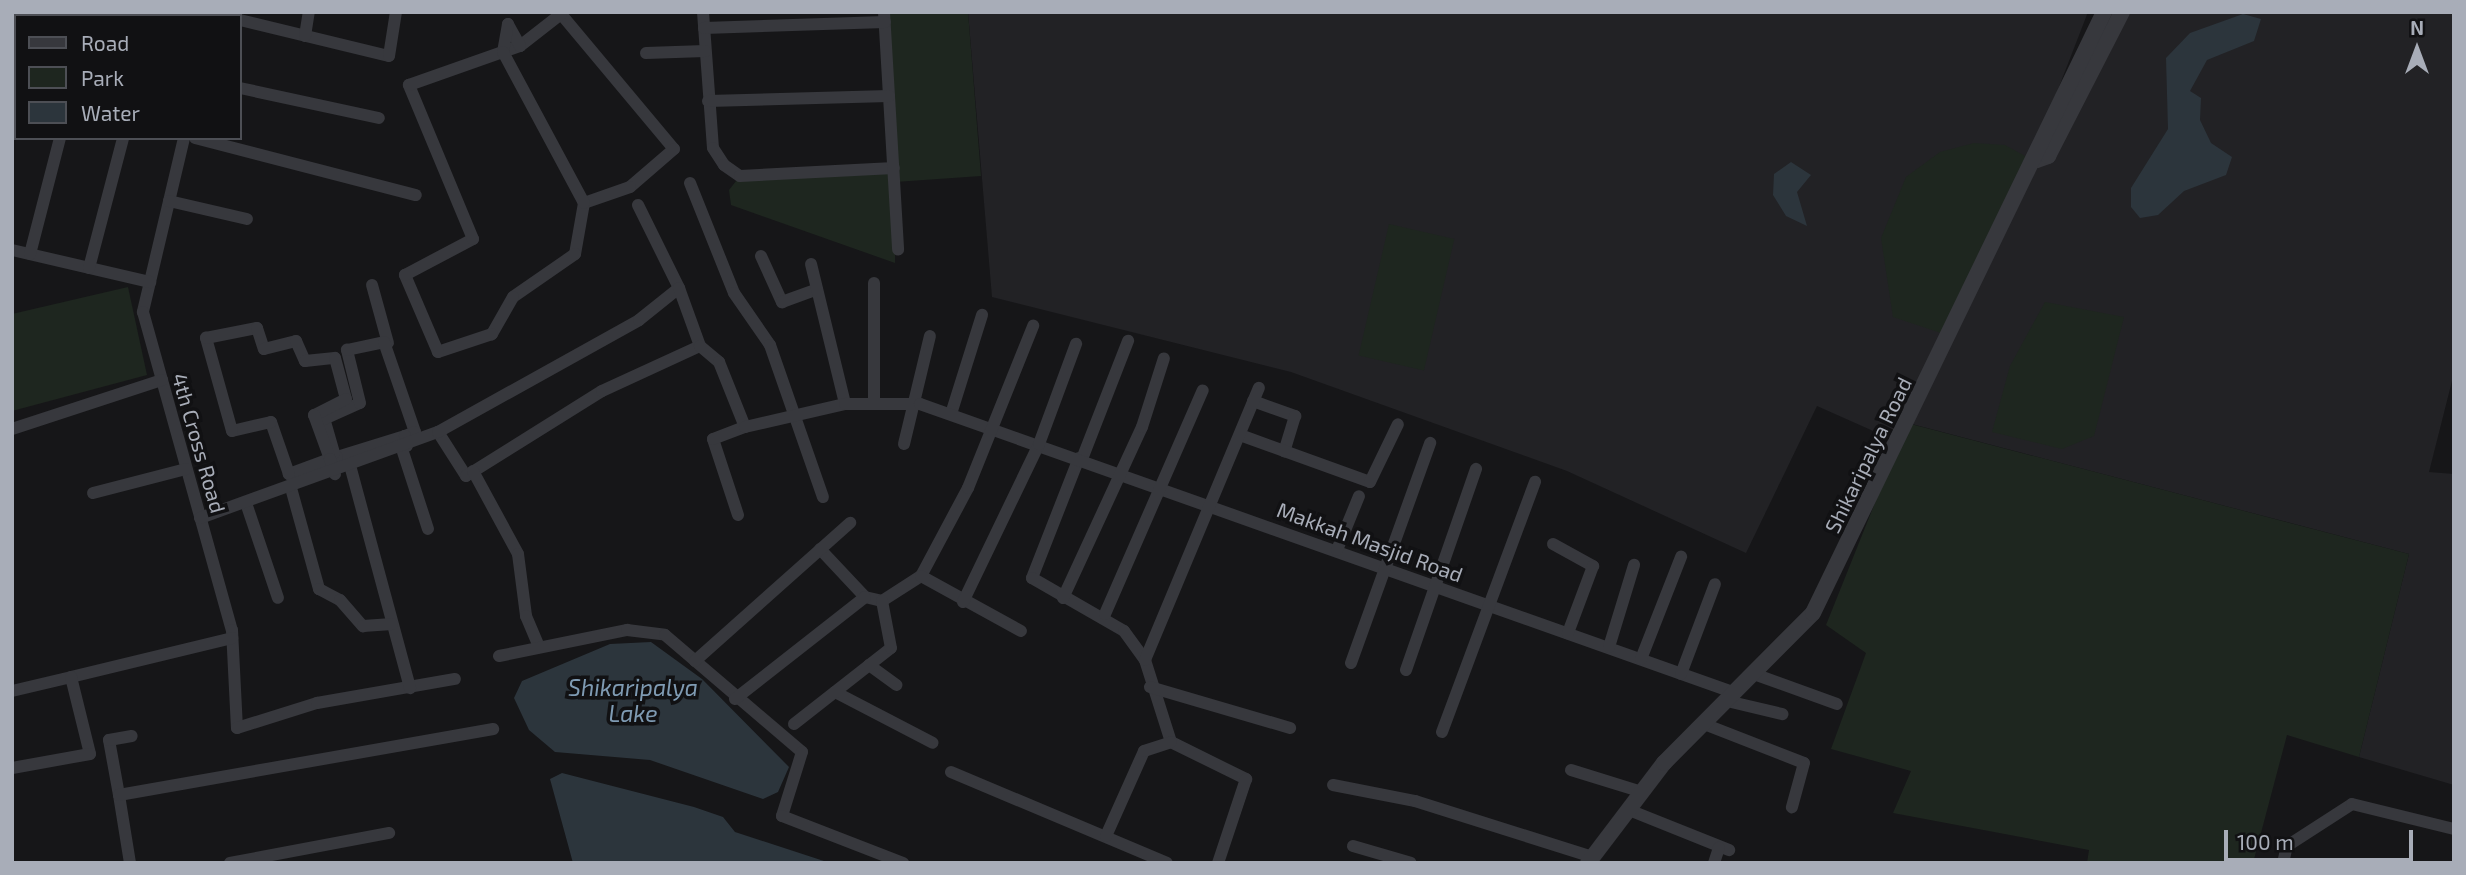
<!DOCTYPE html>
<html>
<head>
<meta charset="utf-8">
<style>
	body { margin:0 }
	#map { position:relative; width:2466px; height:875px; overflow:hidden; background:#161618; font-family:"Exo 2",sans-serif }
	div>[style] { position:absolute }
	.built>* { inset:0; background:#222225 }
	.green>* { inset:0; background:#1e261f; transform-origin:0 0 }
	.water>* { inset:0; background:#2c353c }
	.minor>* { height:12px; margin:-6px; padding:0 6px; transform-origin:6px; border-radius:6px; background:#37383d }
	.tertiary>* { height:16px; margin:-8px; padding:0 8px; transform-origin:8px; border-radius:8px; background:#37383d }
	span { translate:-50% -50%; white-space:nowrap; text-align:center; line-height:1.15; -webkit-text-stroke:7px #111113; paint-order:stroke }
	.street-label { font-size:21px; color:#a8adb8 }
	.water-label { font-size:23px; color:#7f9bb3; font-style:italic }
	.frame { position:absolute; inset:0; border:14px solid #a8adb8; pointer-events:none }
	.legend { position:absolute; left:14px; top:14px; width:228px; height:126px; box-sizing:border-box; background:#111113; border:2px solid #4d4f55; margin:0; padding:9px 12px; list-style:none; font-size:21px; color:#a8adb8 }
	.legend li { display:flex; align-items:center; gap:14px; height:35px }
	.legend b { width:35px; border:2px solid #4d4f55 }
	.north { position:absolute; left:2382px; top:14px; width:70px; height:70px; -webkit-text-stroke:5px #111113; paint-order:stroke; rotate:0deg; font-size:19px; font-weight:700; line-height:28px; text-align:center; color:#a8adb8 }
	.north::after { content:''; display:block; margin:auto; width:24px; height:32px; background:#a8adb8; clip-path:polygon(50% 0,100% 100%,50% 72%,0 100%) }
	.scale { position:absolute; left:2224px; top:830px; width:189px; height:32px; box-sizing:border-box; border:4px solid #a8adb8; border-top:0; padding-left:9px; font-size:21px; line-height:24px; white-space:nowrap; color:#a8adb8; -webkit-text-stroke:5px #111113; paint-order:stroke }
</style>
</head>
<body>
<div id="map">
	<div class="built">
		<div style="clip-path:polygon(968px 12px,2088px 12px,2057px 92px,2100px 12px,2454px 12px,2454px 373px,2429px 472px,2454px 474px,2454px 785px,2359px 757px,2409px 554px,1908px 423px,1898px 442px,1817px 406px,1746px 553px,1567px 471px,1291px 372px,992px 297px)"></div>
	</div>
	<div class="green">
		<div style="clip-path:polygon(884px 12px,968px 12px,981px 176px,895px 182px,895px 263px,731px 205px,729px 190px,740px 176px,894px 168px)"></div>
		<div style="clip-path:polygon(1974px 143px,2005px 145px,2036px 162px,1950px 336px,1893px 317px,1881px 238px,1906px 177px,1940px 152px)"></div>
		<div style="left:1389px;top:224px;width:67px;height:135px;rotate:13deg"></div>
		<div style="clip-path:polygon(128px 287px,147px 375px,12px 411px,12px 314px)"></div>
		<div style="clip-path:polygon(2045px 302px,2124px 317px,2094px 436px,2062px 449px,1992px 432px,2010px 366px)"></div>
		<div style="clip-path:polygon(1907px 423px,2409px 554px,2359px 757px,2287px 735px,2253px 863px,2087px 863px,2089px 850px,1893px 813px,1911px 771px,1831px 749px,1866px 653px,1826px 625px)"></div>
	</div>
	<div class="water">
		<div style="clip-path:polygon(2243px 14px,2261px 19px,2254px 41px,2207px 60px,2190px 91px,2201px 98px,2200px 120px,2211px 143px,2232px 157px,2226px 175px,2184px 191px,2158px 215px,2140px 218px,2131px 207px,2131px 188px,2168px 129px,2166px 58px,2190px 33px)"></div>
		<div style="clip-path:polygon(1791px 162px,1811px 175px,1797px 192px,1807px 226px,1786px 216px,1773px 195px,1774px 174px)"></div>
		<div style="clip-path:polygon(651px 642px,702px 679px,789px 767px,778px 792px,763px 799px,650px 760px,555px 752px,529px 730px,514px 698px,522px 681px,610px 644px)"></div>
		<div style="clip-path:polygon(562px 773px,694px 807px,723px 817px,735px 832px,830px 863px,573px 863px,550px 779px)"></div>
	</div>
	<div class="minor">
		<div style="left:209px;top:12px;width:16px;rotate:15deg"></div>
		<div style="left:703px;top:12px;width:136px;rotate:85.8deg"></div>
		<div style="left:713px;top:148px;width:20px;rotate:57deg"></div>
		<div style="left:724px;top:165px;width:19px;rotate:35deg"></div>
		<div style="left:740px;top:176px;width:154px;rotate:-3deg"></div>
		<div style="left:884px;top:12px;width:238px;rotate:86.6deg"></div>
		<div style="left:561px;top:14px;width:176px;rotate:50.1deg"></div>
		<div style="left:674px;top:149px;width:58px;rotate:139.2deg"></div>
		<div style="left:630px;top:187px;width:49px;rotate:160.8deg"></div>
		<div style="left:584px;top:203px;width:52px;rotate:100deg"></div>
		<div style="left:575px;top:254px;width:75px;rotate:145.3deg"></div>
		<div style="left:513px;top:297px;width:43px;rotate:119.6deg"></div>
		<div style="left:492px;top:334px;width:57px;rotate:161.6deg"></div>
		<div style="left:438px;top:352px;width:84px;rotate:-113.2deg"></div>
		<div style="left:405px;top:275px;width:77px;rotate:-27.9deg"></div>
		<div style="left:473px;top:239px;width:167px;rotate:-112.6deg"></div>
		<div style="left:409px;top:85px;width:118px;rotate:-19.4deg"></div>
		<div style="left:520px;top:46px;width:52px;rotate:-38deg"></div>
		<div style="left:27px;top:16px;width:4px;rotate:-76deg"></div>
		<div style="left:92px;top:16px;width:4px;rotate:-76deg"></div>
		<div style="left:154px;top:16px;width:4px;rotate:-76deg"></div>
		<div style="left:240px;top:20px;width:153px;rotate:13.6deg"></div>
		<div style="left:389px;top:56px;width:45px;rotate:-81deg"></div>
		<div style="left:704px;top:28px;width:181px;rotate:-1.9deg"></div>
		<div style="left:305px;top:36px;width:24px;rotate:-81deg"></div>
		<div style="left:520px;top:46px;width:25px;rotate:-119deg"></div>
		<div style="left:508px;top:24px;width:28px;rotate:100deg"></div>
		<div style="left:503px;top:52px;width:171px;rotate:61.8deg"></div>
		<div style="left:646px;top:53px;width:59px;rotate:-1.9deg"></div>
		<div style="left:12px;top:73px;width:14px;rotate:-73deg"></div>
		<div style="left:240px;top:88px;width:142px;rotate:12.2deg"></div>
		<div style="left:708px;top:101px;width:181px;rotate:-1.6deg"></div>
		<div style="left:184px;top:138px;width:179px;rotate:103.3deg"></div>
		<div style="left:143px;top:312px;width:330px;rotate:74.4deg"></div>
		<div style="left:232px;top:630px;width:98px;rotate:87.1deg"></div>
		<div style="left:237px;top:728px;width:84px;rotate:-17.4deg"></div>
		<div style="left:317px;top:703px;width:140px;rotate:-9.9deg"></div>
		<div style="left:195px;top:138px;width:228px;rotate:14.5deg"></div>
		<div style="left:690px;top:183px;width:118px;rotate:68.2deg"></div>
		<div style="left:734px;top:293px;width:63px;rotate:55.3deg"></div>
		<div style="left:770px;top:345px;width:161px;rotate:70.8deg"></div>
		<div style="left:169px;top:201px;width:80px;rotate:13deg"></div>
		<div style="left:638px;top:205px;width:93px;rotate:63.7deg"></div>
		<div style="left:12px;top:250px;width:142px;rotate:13.1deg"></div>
		<div style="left:30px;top:254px;width:120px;rotate:-75.5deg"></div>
		<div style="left:761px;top:256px;width:51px;rotate:65.5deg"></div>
		<div style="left:782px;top:302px;width:37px;rotate:-20deg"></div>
		<div style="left:811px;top:264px;width:144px;rotate:76.3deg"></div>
		<div style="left:89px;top:268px;width:134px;rotate:-75.3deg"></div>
		<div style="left:874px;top:283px;width:118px;rotate:90deg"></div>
		<div style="left:372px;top:285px;width:60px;rotate:74.6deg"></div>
		<div style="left:1253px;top:401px;width:45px;rotate:19.7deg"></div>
		<div style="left:1295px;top:416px;width:37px;rotate:107deg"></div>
		<div style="left:951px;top:414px;width:104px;rotate:-72.6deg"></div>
		<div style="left:12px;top:429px;width:158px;rotate:-18.1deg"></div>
		<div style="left:438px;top:432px;width:52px;rotate:57.5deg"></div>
		<div style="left:466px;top:476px;width:160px;rotate:-32deg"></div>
		<div style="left:602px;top:391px;width:108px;rotate:-24.7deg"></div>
		<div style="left:1240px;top:435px;width:138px;rotate:19.9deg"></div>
		<div style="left:1370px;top:482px;width:64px;rotate:-64.2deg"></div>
		<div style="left:405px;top:436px;width:71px;rotate:162.8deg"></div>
		<div style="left:337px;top:457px;width:5px;rotate:-127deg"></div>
		<div style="left:334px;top:453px;width:35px;rotate:-106deg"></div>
		<div style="left:324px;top:419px;width:39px;rotate:-24deg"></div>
		<div style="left:360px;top:403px;width:55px;rotate:-103.8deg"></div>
		<div style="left:347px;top:350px;width:38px;rotate:-12deg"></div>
		<div style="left:384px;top:342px;width:95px;rotate:71deg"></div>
		<div style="left:415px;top:432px;width:11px;rotate:158deg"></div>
		<div style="left:405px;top:436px;width:10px;rotate:79deg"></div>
		<div style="left:904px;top:444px;width:111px;rotate:-76.5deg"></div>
		<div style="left:402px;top:449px;width:84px;rotate:72deg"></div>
		<div style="left:1079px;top:458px;width:129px;rotate:111.4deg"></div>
		<div style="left:1032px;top:578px;width:106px;rotate:29.9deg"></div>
		<div style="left:1124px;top:631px;width:36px;rotate:54deg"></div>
		<div style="left:1145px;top:660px;width:86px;rotate:72.4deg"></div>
		<div style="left:1171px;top:742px;width:84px;rotate:26.3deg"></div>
		<div style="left:1246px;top:779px;width:89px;rotate:108.4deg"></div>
		<div style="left:330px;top:459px;width:44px;rotate:159.9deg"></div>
		<div style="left:289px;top:474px;width:55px;rotate:-109.1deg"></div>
		<div style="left:271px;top:422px;width:40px;rotate:167deg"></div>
		<div style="left:232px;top:431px;width:97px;rotate:-105.6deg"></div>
		<div style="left:206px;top:338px;width:52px;rotate:-11.1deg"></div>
		<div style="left:257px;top:328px;width:22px;rotate:72deg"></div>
		<div style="left:264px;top:349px;width:33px;rotate:-14deg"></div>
		<div style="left:296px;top:341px;width:22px;rotate:66deg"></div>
		<div style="left:305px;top:361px;width:30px;rotate:-6deg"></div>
		<div style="left:335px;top:358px;width:42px;rotate:75deg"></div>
		<div style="left:346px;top:399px;width:36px;rotate:153deg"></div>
		<div style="left:314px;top:415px;width:47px;rotate:70deg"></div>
		<div style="left:330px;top:459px;width:16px;rotate:72deg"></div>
		<div style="left:1082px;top:459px;width:127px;rotate:-68.7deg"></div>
		<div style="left:351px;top:469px;width:227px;rotate:74.9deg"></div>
		<div style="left:473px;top:471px;width:94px;rotate:61.5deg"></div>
		<div style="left:518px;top:554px;width:63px;rotate:82.6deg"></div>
		<div style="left:526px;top:616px;width:34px;rotate:67deg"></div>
		<div style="left:291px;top:488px;width:105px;rotate:74.5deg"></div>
		<div style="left:319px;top:589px;width:24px;rotate:28deg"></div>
		<div style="left:340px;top:600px;width:35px;rotate:49deg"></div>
		<div style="left:363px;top:626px;width:29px;rotate:-4deg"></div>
		<div style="left:93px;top:493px;width:96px;rotate:-14.5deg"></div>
		<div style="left:246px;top:503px;width:100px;rotate:71.4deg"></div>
		<div style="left:738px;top:515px;width:80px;rotate:-108.2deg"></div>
		<div style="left:713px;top:439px;width:34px;rotate:-21deg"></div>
		<div style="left:200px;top:518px;width:253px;rotate:-19.9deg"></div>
		<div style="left:438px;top:432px;width:230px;rotate:-29.1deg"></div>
		<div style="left:639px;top:320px;width:51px;rotate:-38.7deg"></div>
		<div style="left:679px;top:288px;width:62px;rotate:70.1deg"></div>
		<div style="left:700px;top:346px;width:25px;rotate:40deg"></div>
		<div style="left:719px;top:362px;width:70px;rotate:68.2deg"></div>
		<div style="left:745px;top:427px;width:103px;rotate:-13deg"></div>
		<div style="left:845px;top:404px;width:75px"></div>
		<div style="left:920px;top:404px;width:865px;rotate:19.52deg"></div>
		<div style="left:1553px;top:544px;width:46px;rotate:28.8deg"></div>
		<div style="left:1593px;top:566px;width:72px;rotate:110.5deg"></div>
		<div style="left:820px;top:549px;width:66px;rotate:46.8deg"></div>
		<div style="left:865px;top:597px;width:17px;rotate:13deg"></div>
		<div style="left:882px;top:601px;width:46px;rotate:-32.7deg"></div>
		<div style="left:921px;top:576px;width:100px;rotate:-61.9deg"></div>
		<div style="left:968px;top:488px;width:175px;rotate:-68.1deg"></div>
		<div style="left:1337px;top:550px;width:58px;rotate:-67.8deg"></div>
		<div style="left:921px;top:576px;width:114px;rotate:28.8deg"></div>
		<div style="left:1063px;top:598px;width:188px;rotate:-65.2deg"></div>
		<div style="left:1142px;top:427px;width:72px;rotate:-72.3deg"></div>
		<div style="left:963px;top:602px;width:175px;rotate:-64.3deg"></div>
		<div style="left:1039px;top:444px;width:107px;rotate:-69.7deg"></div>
		<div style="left:1105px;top:614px;width:244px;rotate:-66.4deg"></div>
		<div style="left:1609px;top:647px;width:86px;rotate:-73deg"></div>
		<div style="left:499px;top:656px;width:131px;rotate:-11.5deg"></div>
		<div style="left:627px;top:630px;width:38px;rotate:7deg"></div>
		<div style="left:665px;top:635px;width:180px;rotate:40.5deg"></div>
		<div style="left:802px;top:752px;width:67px;rotate:107.4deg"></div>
		<div style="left:782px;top:816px;width:130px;rotate:21.2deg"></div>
		<div style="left:1641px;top:659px;width:110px;rotate:-68.6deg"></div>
		<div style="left:1145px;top:660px;width:295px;rotate:-67.3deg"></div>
		<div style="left:695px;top:661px;width:208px;rotate:-41.7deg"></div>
		<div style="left:1351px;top:663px;width:234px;rotate:-70.2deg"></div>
		<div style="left:869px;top:665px;width:34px;rotate:36deg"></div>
		<div style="left:1406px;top:670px;width:213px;rotate:-70.8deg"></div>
		<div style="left:1681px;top:674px;width:96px;rotate:-69.3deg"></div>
		<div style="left:1754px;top:674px;width:88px;rotate:19.9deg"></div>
		<div style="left:71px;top:677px;width:166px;rotate:-13.6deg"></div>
		<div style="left:1150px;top:687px;width:146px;rotate:16.3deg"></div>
		<div style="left:12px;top:691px;width:61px;rotate:-13.3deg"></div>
		<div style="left:71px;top:677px;width:79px;rotate:76.1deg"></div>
		<div style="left:90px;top:754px;width:79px;rotate:169.8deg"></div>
		<div style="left:835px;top:692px;width:110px;rotate:27.5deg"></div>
		<div style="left:735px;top:699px;width:165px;rotate:-38.1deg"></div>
		<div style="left:1727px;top:701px;width:57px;rotate:13.3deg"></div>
		<div style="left:794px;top:724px;width:123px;rotate:-38.1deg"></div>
		<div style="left:891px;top:648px;width:48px;rotate:-100.8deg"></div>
		<div style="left:1704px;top:724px;width:107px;rotate:21.3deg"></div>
		<div style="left:1804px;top:763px;width:46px;rotate:105.3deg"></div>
		<div style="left:1442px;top:732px;width:267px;rotate:-69.6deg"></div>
		<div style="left:1571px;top:770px;width:74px;rotate:17.2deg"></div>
		<div style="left:951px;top:772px;width:234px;rotate:22.8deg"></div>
		<div style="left:1333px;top:785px;width:84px;rotate:11deg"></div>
		<div style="left:1415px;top:801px;width:187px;rotate:17.5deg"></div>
		<div style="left:119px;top:795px;width:56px;rotate:-100.3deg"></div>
		<div style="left:109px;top:740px;width:23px;rotate:-10deg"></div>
		<div style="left:1629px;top:810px;width:108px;rotate:21.8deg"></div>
		<div style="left:1106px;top:836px;width:93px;rotate:-65.9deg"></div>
		<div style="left:1144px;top:751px;width:28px;rotate:-18deg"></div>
		<div style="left:1353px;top:846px;width:60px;rotate:16.3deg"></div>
		<div style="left:130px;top:863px;width:69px;rotate:-99.2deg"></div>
		<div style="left:119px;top:795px;width:380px;rotate:-10deg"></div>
		<div style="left:230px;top:863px;width:162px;rotate:-10.7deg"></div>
		<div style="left:1714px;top:863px;width:16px;rotate:-72deg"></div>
		<div style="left:2283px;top:863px;width:17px;rotate:-77deg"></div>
		<div style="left:2287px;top:846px;width:77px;rotate:-32.9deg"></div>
		<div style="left:2352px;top:804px;width:105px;rotate:13.8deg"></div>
	</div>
	<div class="tertiary">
		<div style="left:2037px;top:160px;width:12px;rotate:-20deg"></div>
		<div style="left:2048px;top:156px;width:162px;rotate:-62.8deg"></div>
		<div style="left:1588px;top:863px;width:126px;rotate:-52.8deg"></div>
		<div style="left:1664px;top:763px;width:211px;rotate:-45.2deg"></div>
		<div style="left:1813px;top:613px;width:668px;rotate:-64.16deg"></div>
	</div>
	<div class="street-label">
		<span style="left:199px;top:443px;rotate:74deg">4th Cross Road</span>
		<span style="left:1868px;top:455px;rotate:-64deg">Shikaripalya Road</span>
		<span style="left:1370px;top:542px;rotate:20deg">Makkah Masjid Road</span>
	</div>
	<div class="water-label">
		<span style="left:633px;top:700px">Shikaripalya<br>Lake</span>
	</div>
	<div class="frame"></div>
	<ul class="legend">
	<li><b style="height:9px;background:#37383d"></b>Road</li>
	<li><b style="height:19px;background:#1e261f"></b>Park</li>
	<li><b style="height:19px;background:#2c353c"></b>Water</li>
	</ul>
	<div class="north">N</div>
	<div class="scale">100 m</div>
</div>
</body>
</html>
